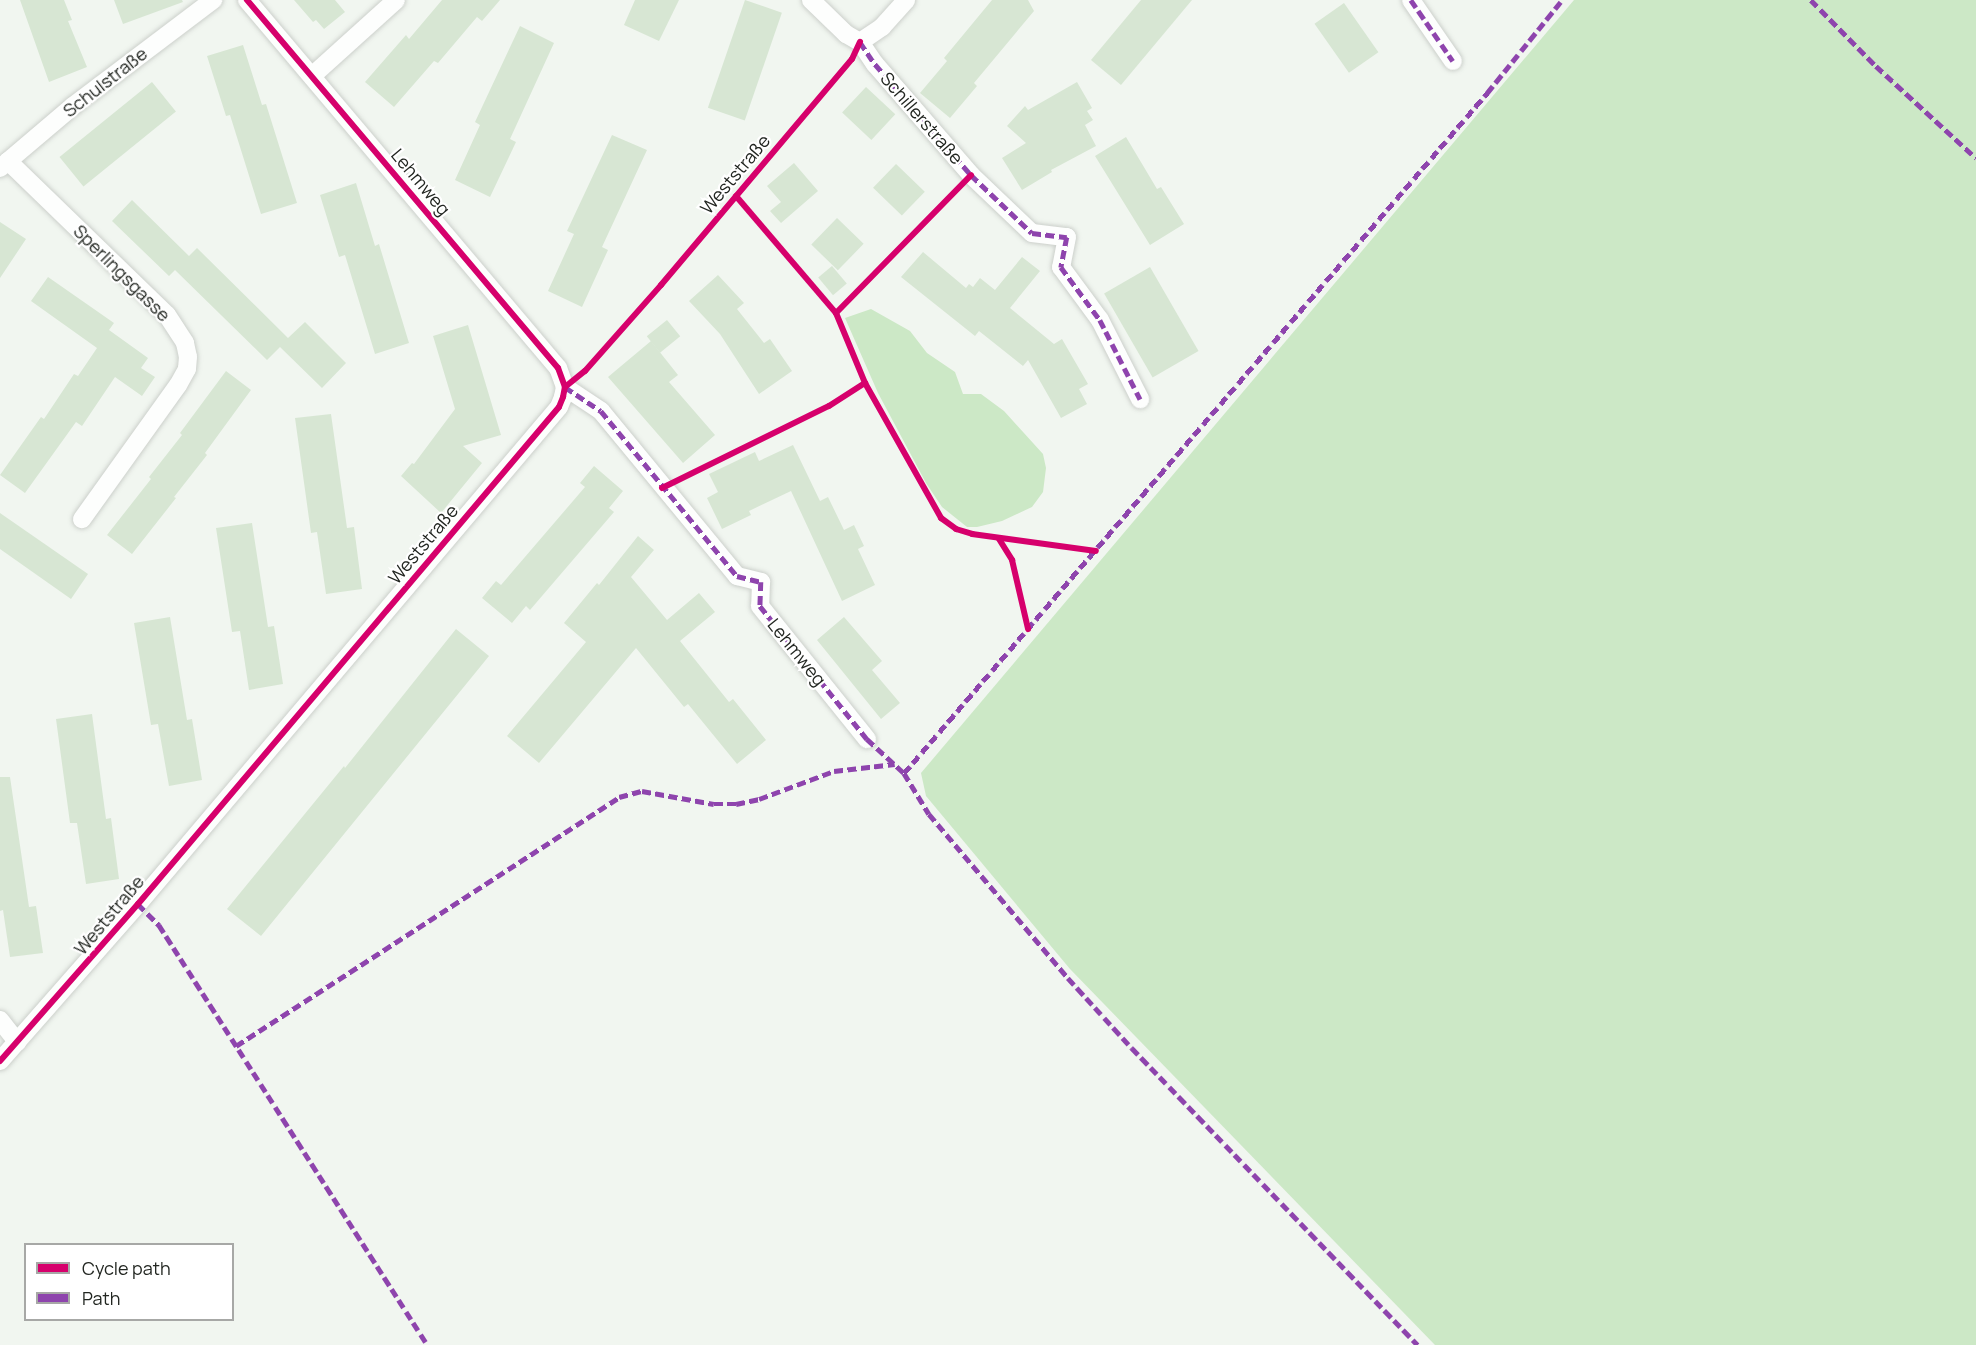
<!DOCTYPE html>
<html>
<head>
<meta charset="utf-8">
<style>
	body { margin:0 }
	#map { position:relative; width:1976px; height:1345px; overflow:hidden; background:#f1f6f0; font-family:Manrope,sans-serif }
	div>[style] { position:absolute }
	.green>* { inset:0; background:#cce8c6 }
	.building>* { inset:0; background:#d7e6d3; transform-origin:0 0 }
	.roads { filter:drop-shadow(0 0 2px #ccd0cb) drop-shadow(0 0 2px #ccd0cb) }
	.minor>* { height:18px; margin:-9px; padding:0 9px; transform-origin:9px; border-radius:9px; background:#fdfefd }
	.quiet>* { height:4.5px; margin-top:-2.25px; transform-origin:0; background:repeating-linear-gradient(90deg,#8e44ad 0 9px,transparent 0 13.5px) }
	.cycleway>* { height:6px; margin:-3px; padding:0 3px; transform-origin:3px; border-radius:3px; background:#d6006c }
	span { translate:-50% -50%; white-space:nowrap; text-align:center; line-height:1.15; -webkit-text-stroke:4.5px #fff; paint-order:stroke }
	.street-label { font-size:18px; color:#222621 }
	.legend { position:absolute; left:24px; top:1243px; width:210px; height:78px; box-sizing:border-box; background:#fff; border:2px solid #a7a8a6; margin:0; padding:8px 10px; list-style:none; font-size:18px; color:#222621 }
	.legend li { display:flex; align-items:center; gap:12px; height:30px }
	.legend b { width:30px; border:2px solid #a7a8a6 }
</style>
</head>
<body>
<div id="map">
	<div class="green">
		<div style="clip-path:polygon(1574px 0,1976px 0,1976px 1345px,1435px 1345px,1070px 969px,926px 796px,921px 773px)"></div>
		<div style="clip-path:polygon(871px 309px,910px 331px,927px 353px,955px 372px,963px 394px,981px 394px,1004px 411px,1043px 454px,1046px 468px,1043px 492px,1032px 507px,1002px 521px,977px 527px,967px 527px,942px 507px,926px 483px,878px 393px,845px 318px)"></div>
	</div>
	<div class="building">
		<div style="clip-path:polygon(20px 0,64px 0,72px 20px,68px 21px,87px 67px,49px 82px)"></div>
		<div style="clip-path:polygon(114px 0,182px 0,183px 2px,123px 24px)"></div>
		<div style="clip-path:polygon(294px 0,335px 0,345px 12px,324px 29px,316px 20px,313px 22px)"></div>
		<div style="clip-path:polygon(442px 0,500px 0,482px 21px,477px 17px,438px 63px,434px 61px,394px 107px,365px 82px,406px 35px,409px 39px)"></div>
		<div style="clip-path:polygon(635px 0,679px 0,659px 41px,624px 25px)"></div>
		<div style="left:745px;top:0;width:39px;height:114px;rotate:19deg"></div>
		<div style="clip-path:polygon(992px 0,1028px 0,1034px 11px,974px 83px,977px 86px,950px 118px,920px 93px,947px 61px,944px 58px)"></div>
		<div style="clip-path:polygon(1141px 0,1192px 0,1121px 85px,1091px 60px)"></div>
		<div style="left:1344px;top:3px;width:60px;height:36px;rotate:55deg"></div>
		<div style="clip-path:polygon(520px 26px,554px 43px,510px 139px,516px 142px,490px 197px,455px 180px,480px 125px,475px 122px)"></div>
		<div style="clip-path:polygon(243px 45px,262px 105px,266px 104px,297px 203px,261px 214px,230px 115px,226px 116px,207px 56px)"></div>
		<div style="left:152px;top:82px;width:38px;height:119px;rotate:51deg"></div>
		<div style="clip-path:polygon(1077px 82px,1092px 108px,1087px 111px,1093px 120px,1085px 125px,1096px 146px,1051px 170px,1052px 172px,1022px 190px,1002px 158px,1026px 143px,1007px 126px,1025px 106px,1028px 110px)"></div>
		<div style="left:866px;top:87px;width:40px;height:35px;rotate:43deg"></div>
		<div style="clip-path:polygon(612px 135px,647px 150px,602px 247px,608px 250px,582px 307px,548px 291px,574px 234px,567px 231px)"></div>
		<div style="clip-path:polygon(1126px 137px,1157px 189px,1161px 187px,1184px 224px,1150px 245px,1095px 156px)"></div>
		<div style="clip-path:polygon(794px 163px,818px 191px,781px 223px,770px 211px,781px 202px,767px 186px)"></div>
		<div style="left:896px;top:164px;width:40px;height:33px;rotate:44deg"></div>
		<div style="clip-path:polygon(356px 183px,375px 246px,379px 244px,409px 343px,375px 354px,345px 255px,339px 257px,320px 195px)"></div>
		<div style="clip-path:polygon(132px 200px,189px 256px,197px 248px,288px 338px,305px 322px,346px 363px,322px 388px,280px 347px,267px 360px,175px 270px,169px 276px,112px 221px)"></div>
		<div style="left:837px;top:218px;width:37px;height:37px;rotate:44deg"></div>
		<div style="clip-path:polygon(0 222px,26px 239px,0 278px)"></div>
		<div style="clip-path:polygon(923px 252px,966px 288px,969px 284px,973px 287px,980px 278px,995px 290px,1022px 257px,1040px 271px,1010px 308px,1054px 344px,1062px 339px,1088px 384px,1079px 389px,1087px 404px,1061px 418px,1028px 360px,1023px 366px,979px 331px,975px 336px,901px 277px)"></div>
		<div style="left:832px;top:266px;width:23px;height:18px;rotate:50deg"></div>
		<div style="left:1150px;top:267px;width:97px;height:53px;rotate:60deg"></div>
		<div style="clip-path:polygon(718px 275px,744px 303px,737px 309px,764px 343px,770px 339px,792px 371px,759px 394px,720px 334px,689px 301px)"></div>
		<div style="clip-path:polygon(48px 277px,114px 323px,109px 330px,148px 358px,141px 368px,155px 377px,142px 396px,115px 377px,82px 426px,76px 422px,25px 493px,0 475px,41px 417px,44px 419px,74px 374px,78px 376px,97px 348px,31px 301px)"></div>
		<div style="left:667px;top:320px;width:21px;height:26px;rotate:51deg"></div>
		<div style="clip-path:polygon(468px 325px,501px 435px,463px 446px,482px 463px,441px 513px,401px 476px,412px 463px,414px 464px,455px 409px,433px 336px)"></div>
		<div style="clip-path:polygon(651px 341px,678px 375px,669px 382px,715px 435px,683px 463px,608px 377px)"></div>
		<div style="clip-path:polygon(226px 371px,251px 390px,205px 453px,207px 455px,174px 497px,176px 498px,132px 554px,107px 535px,151px 479px,149px 477px,182px 435px,180px 433px)"></div>
		<div style="clip-path:polygon(331px 414px,347px 528px,354px 527px,362px 589px,326px 594px,317px 532px,311px 533px,295px 418px)"></div>
		<div style="clip-path:polygon(793px 445px,820px 501px,828px 497px,844px 530px,854px 525px,864px 546px,858px 549px,875px 585px,842px 601px,791px 491px,749px 511px,751px 515px,722px 529px,707px 498px,718px 492px,709px 474px,755px 452px,759px 461px)"></div>
		<div style="clip-path:polygon(594px 466px,623px 491px,609px 508px,614px 512px,530px 610px,526px 606px,512px 623px,482px 598px,496px 581px,501px 585px,585px 487px,580px 483px)"></div>
		<div style="clip-path:polygon(0 513px,88px 574px,71px 599px,0 549px)"></div>
		<div style="clip-path:polygon(252px 523px,268px 627px,274px 626px,283px 684px,249px 690px,240px 631px,232px 632px,216px 528px)"></div>
		<div style="clip-path:polygon(638px 536px,654px 550px,631px 577px,667px 620px,699px 593px,715px 612px,680px 641px,729px 702px,733px 699px,766px 740px,737px 764px,688px 704px,684px 707px,636px 648px,539px 763px,507px 736px,586px 642px,564px 623px,597px 583px,599px 585px)"></div>
		<div style="clip-path:polygon(170px 617px,187px 720px,192px 719px,202px 780px,169px 786px,158px 724px,151px 725px,134px 623px)"></div>
		<div style="clip-path:polygon(844px 617px,882px 661px,872px 670px,900px 703px,881px 719px,817px 640px)"></div>
		<div style="clip-path:polygon(456px 629px,489px 656px,261px 936px,227px 909px,344px 766px,345px 768px)"></div>
		<div style="clip-path:polygon(92px 714px,106px 819px,111px 818px,119px 879px,86px 884px,77px 823px,70px 823px,56px 719px)"></div>
		<div style="clip-path:polygon(0 777px,10px 777px,29px 907px,36px 906px,43px 953px,10px 957px,3px 910px,0 911px)"></div>
	</div>
	<div class="roads">
		<div class="minor">
			<div style="left:811px;top:0;width:49px;rotate:44.2deg"></div>
			<div style="left:846px;top:34px;width:16px;rotate:30deg"></div>
			<div style="left:860px;top:42px;width:27px;rotate:56deg"></div>
			<div style="left:875px;top:64px;width:147px;rotate:49.1deg"></div>
			<div style="left:971px;top:175px;width:84px;rotate:43.6deg"></div>
			<div style="left:1032px;top:233px;width:35px;rotate:7deg"></div>
			<div style="left:1067px;top:237px;width:31px;rotate:101deg"></div>
			<div style="left:1061px;top:267px;width:66px;rotate:53.7deg"></div>
			<div style="left:1100px;top:320px;width:89px;rotate:63.1deg"></div>
			<div style="left:1411px;top:0;width:74px;rotate:55.5deg"></div>
			<div style="left:860px;top:42px;width:27px;rotate:-34deg"></div>
			<div style="left:882px;top:27px;width:36px;rotate:-48deg"></div>
			<div style="left:312px;top:76px;width:113px;rotate:-42.1deg"></div>
			<div style="left:8px;top:161px;width:221px;rotate:44.1deg"></div>
			<div style="left:167px;top:315px;width:33px;rotate:57deg"></div>
			<div style="left:185px;top:343px;width:14px;rotate:78deg"></div>
			<div style="left:188px;top:357px;width:12px;rotate:95deg"></div>
			<div style="left:187px;top:369px;width:18px;rotate:119deg"></div>
			<div style="left:178px;top:385px;width:165px;rotate:125.6deg"></div>
			<div style="left:0;top:168px;width:96px;rotate:-40.3deg"></div>
			<div style="left:73px;top:106px;width:176px;rotate:-37.1deg"></div>
			<div style="left:565px;top:387px;width:43px;rotate:33.7deg"></div>
			<div style="left:601px;top:411px;width:214px;rotate:50.5deg"></div>
			<div style="left:737px;top:576px;width:25px;rotate:14deg"></div>
			<div style="left:761px;top:582px;width:24px;rotate:92deg"></div>
			<div style="left:760px;top:606px;width:171px;rotate:51.2deg"></div>
			<div style="left:0;top:1020px;width:28px;rotate:52deg"></div>
			<div style="left:0;top:1061px;width:209px;rotate:-48.7deg"></div>
			<div style="left:138px;top:904px;width:651px;rotate:-49.73deg"></div>
			<div style="left:559px;top:407px;width:11px;rotate:-68deg"></div>
			<div style="left:563px;top:397px;width:10px;rotate:-79deg"></div>
			<div style="left:565px;top:387px;width:20px;rotate:-110deg"></div>
			<div style="left:558px;top:368px;width:482px;rotate:-130.2deg"></div>
		</div>
	</div>
	<div class="quiet">
		<div style="left:1411px;top:0;width:74px;rotate:55.5deg"></div>
		<div style="left:1811px;top:0;width:93px;rotate:45.4deg"></div>
		<div style="left:1876px;top:66px;width:136px;rotate:42.6deg"></div>
		<div style="left:860px;top:42px;width:27px;rotate:56deg"></div>
		<div style="left:875px;top:64px;width:147px;rotate:49.1deg"></div>
		<div style="left:971px;top:175px;width:84px;rotate:43.6deg"></div>
		<div style="left:1032px;top:233px;width:35px;rotate:7deg"></div>
		<div style="left:1067px;top:237px;width:31px;rotate:101deg"></div>
		<div style="left:1061px;top:267px;width:66px;rotate:53.7deg"></div>
		<div style="left:1100px;top:320px;width:89px;rotate:63.1deg"></div>
		<div style="left:565px;top:387px;width:43px;rotate:33.7deg"></div>
		<div style="left:601px;top:411px;width:214px;rotate:50.5deg"></div>
		<div style="left:737px;top:576px;width:25px;rotate:14deg"></div>
		<div style="left:761px;top:582px;width:24px;rotate:92deg"></div>
		<div style="left:760px;top:606px;width:171px;rotate:51.2deg"></div>
		<div style="left:867px;top:739px;width:50px;rotate:42.6deg"></div>
		<div style="left:904px;top:773px;width:48px;rotate:58.6deg"></div>
		<div style="left:929px;top:814px;width:215px;rotate:49.7deg"></div>
		<div style="left:1068px;top:978px;width:95px;rotate:47.6deg"></div>
		<div style="left:1132px;top:1048px;width:412px;rotate:46.1deg"></div>
		<div style="left:904px;top:773px;width:896px;rotate:-49.39deg"></div>
		<div style="left:1487px;top:93px;width:119px;rotate:-51.1deg"></div>
		<div style="left:138px;top:904px;width:30px;rotate:45deg"></div>
		<div style="left:159px;top:925px;width:499px;rotate:57.4deg"></div>
		<div style="left:236px;top:1046px;width:457px;rotate:-33deg"></div>
		<div style="left:619px;top:797px;width:24px;rotate:-15deg"></div>
		<div style="left:642px;top:791px;width:73px;rotate:10.2deg"></div>
		<div style="left:714px;top:804px;width:22px"></div>
		<div style="left:736px;top:804px;width:24px;rotate:-12deg"></div>
		<div style="left:759px;top:799px;width:80px;rotate:-20.5deg"></div>
		<div style="left:834px;top:771px;width:61px;rotate:-6.5deg"></div>
	</div>
	<div class="cycleway">
		<div style="left:736px;top:196px;width:154px;rotate:49.5deg"></div>
		<div style="left:836px;top:313px;width:76px;rotate:67.5deg"></div>
		<div style="left:865px;top:383px;width:155px;rotate:60.6deg"></div>
		<div style="left:941px;top:518px;width:19px;rotate:36deg"></div>
		<div style="left:956px;top:529px;width:17px;rotate:17deg"></div>
		<div style="left:972px;top:534px;width:125px;rotate:7.8deg"></div>
		<div style="left:836px;top:313px;width:193px;rotate:-45.6deg"></div>
		<div style="left:565px;top:387px;width:26px;rotate:-39deg"></div>
		<div style="left:585px;top:371px;width:115px;rotate:-48.5deg"></div>
		<div style="left:661px;top:285px;width:296px;rotate:-49.8deg"></div>
		<div style="left:852px;top:59px;width:19px;rotate:-65deg"></div>
		<div style="left:662px;top:488px;width:186px;rotate:-26.2deg"></div>
		<div style="left:829px;top:406px;width:43px;rotate:-32.6deg"></div>
		<div style="left:999px;top:539px;width:25px;rotate:58deg"></div>
		<div style="left:1012px;top:560px;width:71px;rotate:76.9deg"></div>
		<div style="left:0;top:1061px;width:209px;rotate:-48.7deg"></div>
		<div style="left:138px;top:904px;width:651px;rotate:-49.73deg"></div>
		<div style="left:559px;top:407px;width:11px;rotate:-68deg"></div>
		<div style="left:563px;top:397px;width:10px;rotate:-79deg"></div>
		<div style="left:565px;top:387px;width:20px;rotate:-110deg"></div>
		<div style="left:558px;top:368px;width:482px;rotate:-130.2deg"></div>
	</div>
	<div class="street-label">
		<span style="left:105px;top:82px;rotate:-38deg">Schulstraße</span>
		<span style="left:922px;top:118px;rotate:49deg">Schillerstraße</span>
		<span style="left:735px;top:174px;rotate:-50deg">Weststraße</span>
		<span style="left:421px;top:182px;rotate:50deg">Lehmweg</span>
		<span style="left:122px;top:273px;rotate:45deg">Sperlingsgasse</span>
		<span style="left:423px;top:544px;rotate:-50deg">Weststraße</span>
		<span style="left:797px;top:652px;rotate:51deg">Lehmweg</span>
		<span style="left:109px;top:915px;rotate:-50deg">Weststraße</span>
	</div>
	<ul class="legend">
	<li><b style="height:8px;background:#d6006c"></b>Cycle path</li>
	<li><b style="height:8px;background:#8e44ad"></b>Path</li>
	</ul>
</div>
</body>
</html>
